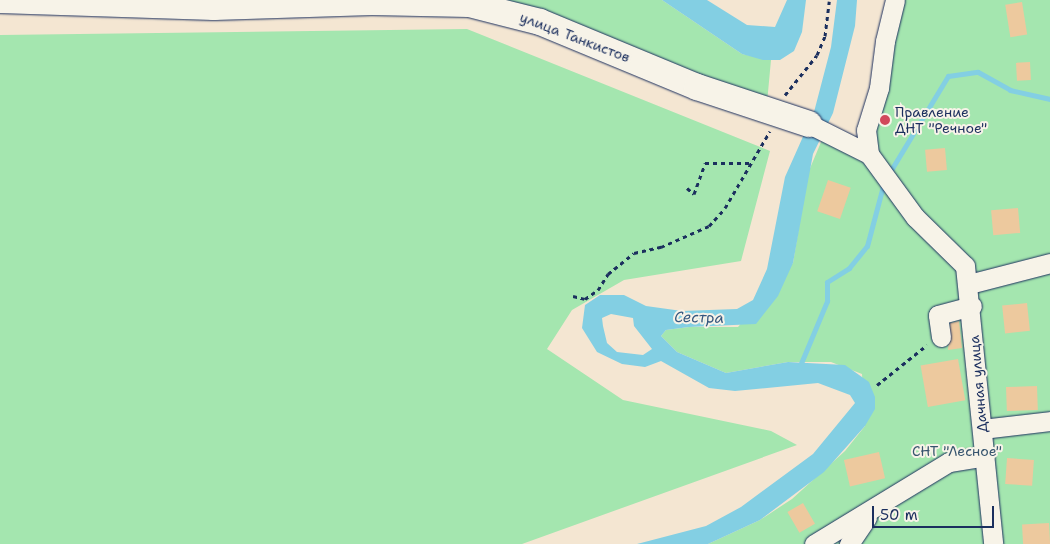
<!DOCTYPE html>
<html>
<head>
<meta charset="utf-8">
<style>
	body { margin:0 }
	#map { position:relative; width:1050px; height:544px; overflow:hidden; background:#f4e6d2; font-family:"Shantell Sans",sans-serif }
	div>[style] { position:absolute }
	.green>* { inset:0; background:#a4e6af }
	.water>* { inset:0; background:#83cfe3 }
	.stream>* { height:5px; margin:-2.5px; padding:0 2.5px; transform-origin:2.5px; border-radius:2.5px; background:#83cfe3 }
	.building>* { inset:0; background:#edc99e; transform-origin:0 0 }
	.path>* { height:3px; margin-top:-1.5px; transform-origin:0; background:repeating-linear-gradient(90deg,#1b2f5e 0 4px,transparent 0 8px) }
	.roads { filter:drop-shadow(0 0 1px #1b2f5e) drop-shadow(0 0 1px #1b2f5e) }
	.street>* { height:19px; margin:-9.5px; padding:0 9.5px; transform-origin:9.5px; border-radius:9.5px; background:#f7f3e8 }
	.secondary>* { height:26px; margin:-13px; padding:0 13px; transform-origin:13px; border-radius:13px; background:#f7f3e8 }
	.dots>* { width:14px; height:14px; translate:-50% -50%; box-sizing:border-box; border:2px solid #f7f3e8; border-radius:50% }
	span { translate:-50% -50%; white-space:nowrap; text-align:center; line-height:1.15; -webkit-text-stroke:4px #f7f3e8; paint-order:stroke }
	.street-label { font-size:14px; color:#1b2f5e }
	.poi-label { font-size:14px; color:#1b2f5e }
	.left { translate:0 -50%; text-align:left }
	.park-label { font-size:14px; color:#36546e }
	.water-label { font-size:15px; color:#35577f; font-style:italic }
	.scale { position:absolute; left:872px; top:506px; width:122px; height:22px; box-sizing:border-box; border:2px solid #1b2f5e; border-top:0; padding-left:6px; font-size:15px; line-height:18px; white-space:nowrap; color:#1b2f5e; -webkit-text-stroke:4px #f7f3e8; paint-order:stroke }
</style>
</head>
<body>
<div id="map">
	<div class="green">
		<div style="clip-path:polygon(495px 0,662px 0,742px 54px,771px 60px,767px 103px)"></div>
		<div style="clip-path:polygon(895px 0,1050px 0,1050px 544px,708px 544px,760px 520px,792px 499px,845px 451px,865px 426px,862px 374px,831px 362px,788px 362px,726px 373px,677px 352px,661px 336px,666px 330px,689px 327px,738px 327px,793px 263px,808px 173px,824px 135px,871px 158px,866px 130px)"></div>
		<div style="clip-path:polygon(467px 29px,770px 151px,741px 261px,624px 280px,572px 310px,547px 349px,623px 400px,771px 431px,797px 445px,522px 544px,0 544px,0 35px)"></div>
	</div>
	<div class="water">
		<div style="clip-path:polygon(662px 0,707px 0,747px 25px,775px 27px,787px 0,806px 0,802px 32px,794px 51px,780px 60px,763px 60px,742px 54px)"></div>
		<div style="clip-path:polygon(evenodd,837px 0,857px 0,855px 26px,833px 113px,813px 154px,793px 263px,778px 296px,756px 324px,689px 327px,666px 330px,661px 336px,677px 352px,726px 373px,788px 362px,845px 365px,869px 382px,875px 397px,875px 409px,865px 426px,824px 472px,760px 520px,708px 544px,637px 544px,706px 526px,741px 507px,813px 454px,855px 403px,850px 395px,818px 383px,735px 391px,709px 388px,661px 361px,645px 367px,622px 364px,597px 352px,582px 328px,585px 305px,600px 295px,624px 295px,646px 306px,682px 311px,737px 309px,753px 300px,767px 269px,785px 177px,814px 112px,831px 47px,837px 0,611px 314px,633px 318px,634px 326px,652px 349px,643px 355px,617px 352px,607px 343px,603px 326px,602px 318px,611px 314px)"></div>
	</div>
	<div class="stream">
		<div style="left:888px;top:175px;width:116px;rotate:-58.8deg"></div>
		<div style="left:948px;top:76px;width:30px;rotate:-8deg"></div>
		<div style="left:978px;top:72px;width:37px;rotate:29deg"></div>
		<div style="left:1010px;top:90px;width:41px;rotate:12.7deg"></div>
		<div style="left:799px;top:368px;width:73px;rotate:-67.3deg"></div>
		<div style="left:827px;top:301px;width:19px;rotate:-90deg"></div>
		<div style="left:827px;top:282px;width:26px;rotate:-32deg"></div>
		<div style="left:849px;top:268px;width:28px;rotate:-51deg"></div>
		<div style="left:867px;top:246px;width:66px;rotate:-75.1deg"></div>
	</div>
	<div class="building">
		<div style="left:1022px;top:2px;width:33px;height:17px;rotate:81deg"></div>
		<div style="left:1030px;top:62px;width:18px;height:14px;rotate:87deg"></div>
		<div style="left:945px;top:148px;width:22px;height:20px;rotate:85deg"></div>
		<div style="left:828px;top:180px;width:24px;height:33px;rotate:19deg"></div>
		<div style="left:1018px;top:208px;width:25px;height:27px;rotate:85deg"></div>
		<div style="left:1027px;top:303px;width:28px;height:25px;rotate:84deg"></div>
		<div style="clip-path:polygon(959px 321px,962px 348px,948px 350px,950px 323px)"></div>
		<div style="left:958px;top:359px;width:42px;height:38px;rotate:80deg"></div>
		<div style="left:1037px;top:386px;width:24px;height:31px;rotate:88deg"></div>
		<div style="left:879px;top:452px;width:27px;height:36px;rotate:77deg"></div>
		<div style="left:1007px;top:458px;width:27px;height:26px;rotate:4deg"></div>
		<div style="left:803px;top:503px;width:24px;height:18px;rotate:60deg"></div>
		<div style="left:1049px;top:523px;width:21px;height:27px;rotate:87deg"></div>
	</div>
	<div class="path">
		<div style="left:785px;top:95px;width:51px;rotate:-51.3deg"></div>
		<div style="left:817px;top:55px;width:21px;rotate:-67deg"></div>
		<div style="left:825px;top:36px;width:35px;rotate:-83deg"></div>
		<div style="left:687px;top:188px;width:9px;rotate:41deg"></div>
		<div style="left:694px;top:194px;width:33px;rotate:-70deg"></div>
		<div style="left:705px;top:163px;width:45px"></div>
		<div style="left:573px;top:296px;width:12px;rotate:14deg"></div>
		<div style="left:585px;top:299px;width:16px;rotate:-35deg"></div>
		<div style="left:598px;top:290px;width:19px;rotate:-58deg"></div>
		<div style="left:608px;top:274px;width:33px;rotate:-39deg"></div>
		<div style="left:634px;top:253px;width:28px;rotate:-13deg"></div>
		<div style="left:661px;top:247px;width:52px;rotate:-23.6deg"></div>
		<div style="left:709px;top:226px;width:24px;rotate:-48deg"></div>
		<div style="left:725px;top:208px;width:89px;rotate:-59.7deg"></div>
		<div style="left:877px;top:385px;width:64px;rotate:-38.7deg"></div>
	</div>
	<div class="roads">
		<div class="street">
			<div style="left:809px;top:124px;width:67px;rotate:26.6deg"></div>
			<div style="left:869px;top:154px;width:78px;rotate:53.9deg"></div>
			<div style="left:915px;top:217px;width:70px;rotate:44.4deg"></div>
			<div style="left:965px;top:266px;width:279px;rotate:84.2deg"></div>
			<div style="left:869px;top:154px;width:24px;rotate:-97deg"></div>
			<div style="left:866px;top:130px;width:44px;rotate:-72.8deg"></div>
			<div style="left:879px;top:88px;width:47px;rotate:-82.7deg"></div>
			<div style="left:885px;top:41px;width:42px;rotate:-76.3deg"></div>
			<div style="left:969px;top:284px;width:84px;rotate:-14.5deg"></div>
			<div style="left:941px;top:337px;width:22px;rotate:-98deg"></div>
			<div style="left:938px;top:315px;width:35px;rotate:-15deg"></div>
			<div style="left:982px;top:429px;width:68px;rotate:-6.7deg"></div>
			<div style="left:814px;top:544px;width:158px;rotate:-31.3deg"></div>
			<div style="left:949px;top:462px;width:36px;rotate:-9deg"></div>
			<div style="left:849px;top:544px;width:32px;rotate:-56deg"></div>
		</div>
		<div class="secondary">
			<div style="left:0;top:0;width:214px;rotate:1.9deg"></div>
			<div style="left:214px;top:7px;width:158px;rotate:-1.8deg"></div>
			<div style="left:372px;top:2px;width:97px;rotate:1.2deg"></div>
			<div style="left:469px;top:4px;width:73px;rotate:14.2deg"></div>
			<div style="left:540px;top:22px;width:170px;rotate:22.5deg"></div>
			<div style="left:697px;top:87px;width:118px;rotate:18.3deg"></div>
		</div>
	</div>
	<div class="dots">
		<div style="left:885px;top:120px;background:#d1495b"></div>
	</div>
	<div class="street-label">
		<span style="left:575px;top:37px;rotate:21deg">улица Танкистов</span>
		<span style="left:978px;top:384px;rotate:-95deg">Дачная улица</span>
	</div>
	<div class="poi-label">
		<span class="left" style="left:895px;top:120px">Правление<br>ДНТ "Речное"</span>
	</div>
	<div class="park-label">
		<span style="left:957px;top:451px">СНТ "Лесное"</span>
	</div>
	<div class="water-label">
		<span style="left:699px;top:318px;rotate:1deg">Сестра</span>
	</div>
	<div class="scale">50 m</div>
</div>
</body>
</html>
